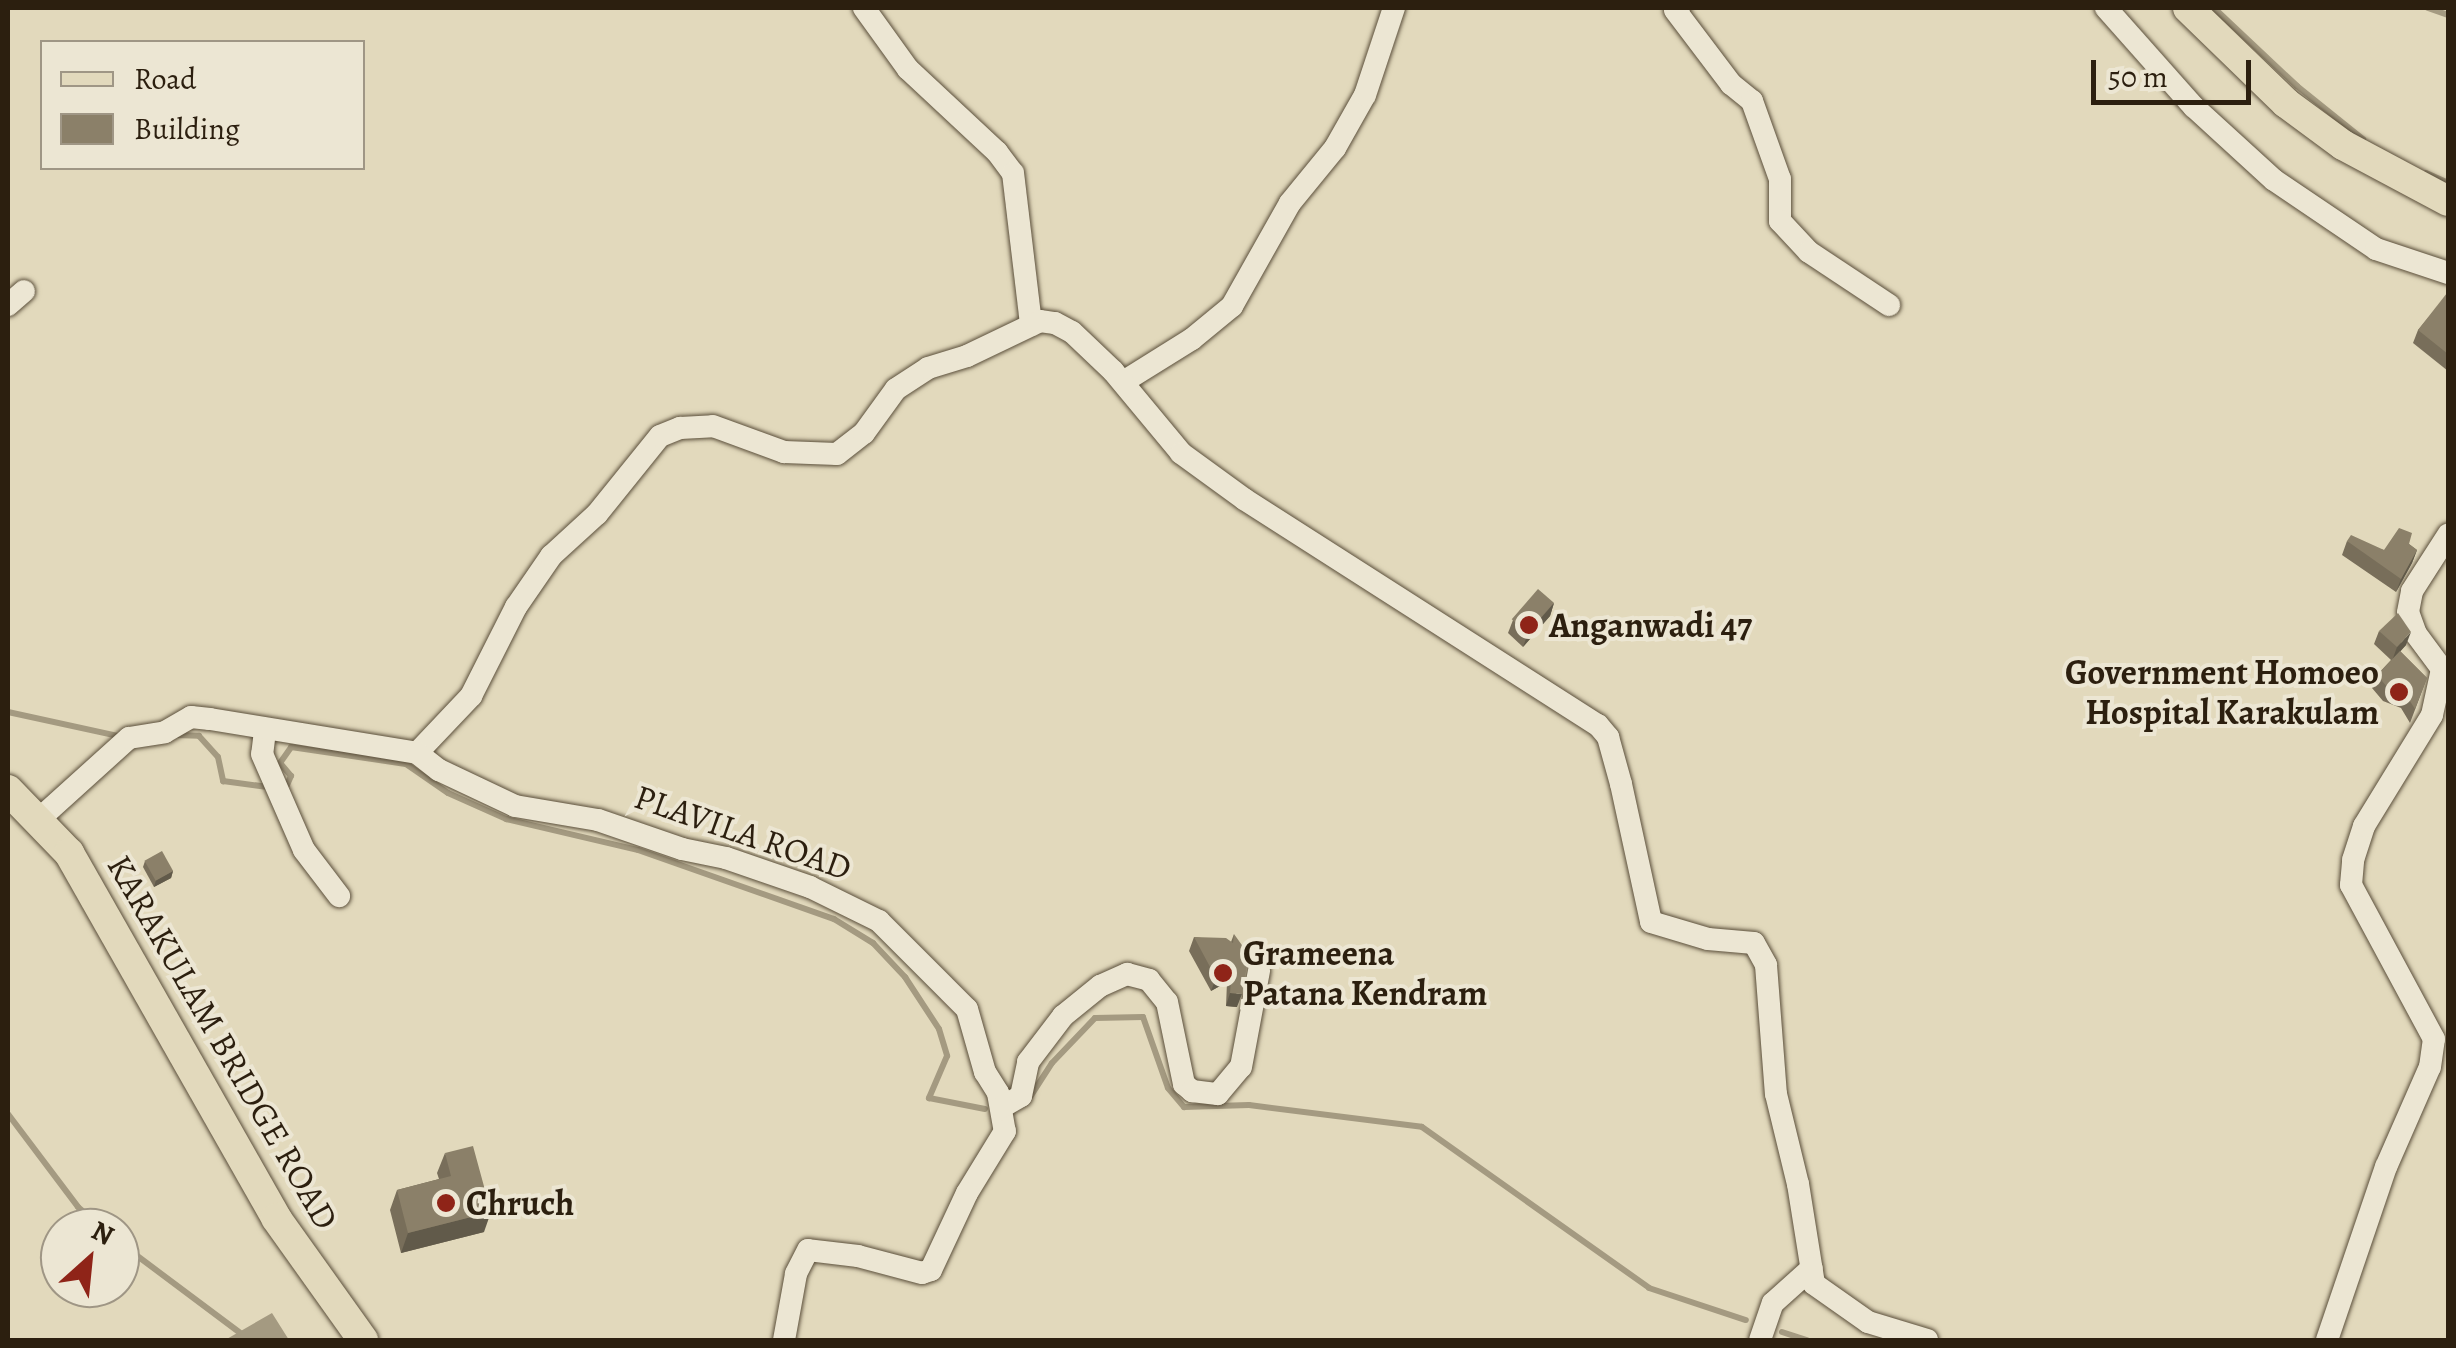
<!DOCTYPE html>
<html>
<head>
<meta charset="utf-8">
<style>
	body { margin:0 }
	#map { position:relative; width:2456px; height:1348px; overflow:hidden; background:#e2d9bc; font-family:Alegreya,serif }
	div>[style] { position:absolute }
	.water>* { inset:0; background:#a49a81 }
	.stream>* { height:6px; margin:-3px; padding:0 3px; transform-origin:3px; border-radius:3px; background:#a49a81 }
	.roads { filter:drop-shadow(0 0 2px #5a4e3a) drop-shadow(0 0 2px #5a4e3a) }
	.minor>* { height:22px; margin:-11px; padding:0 11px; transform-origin:11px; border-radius:11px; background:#ece6d3 }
	.major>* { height:30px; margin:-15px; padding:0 15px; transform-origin:15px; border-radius:15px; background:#e2d9bc }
	.wall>* { inset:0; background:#786e5a }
	.shaded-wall>* { inset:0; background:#615a4a }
	.building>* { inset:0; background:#8b8069; transform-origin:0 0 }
	.dots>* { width:28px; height:28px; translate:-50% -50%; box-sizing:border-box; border:5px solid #ece6d3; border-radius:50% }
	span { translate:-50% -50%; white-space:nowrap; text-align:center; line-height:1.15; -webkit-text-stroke:8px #ece6d3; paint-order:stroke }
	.poi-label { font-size:35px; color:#2c1f0f; font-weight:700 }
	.left { translate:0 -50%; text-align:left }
	.right { translate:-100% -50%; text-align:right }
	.street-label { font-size:35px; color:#2c1f0f }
	.frame { position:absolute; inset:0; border:10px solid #2c1f0f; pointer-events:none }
	.legend { position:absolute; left:40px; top:40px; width:325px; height:130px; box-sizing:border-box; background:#ece6d3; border:2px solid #9f9685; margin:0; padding:12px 18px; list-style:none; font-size:30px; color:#2c1f0f }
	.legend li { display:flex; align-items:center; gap:20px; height:50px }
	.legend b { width:50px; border:2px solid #9f9685 }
	.north { position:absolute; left:40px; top:1208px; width:100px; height:100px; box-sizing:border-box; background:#ece6d3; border:2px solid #9f9685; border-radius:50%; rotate:27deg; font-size:28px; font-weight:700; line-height:40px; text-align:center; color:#2c1f0f }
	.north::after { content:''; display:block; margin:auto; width:35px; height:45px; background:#8f2418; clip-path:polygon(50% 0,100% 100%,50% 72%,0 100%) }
	.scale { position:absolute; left:2091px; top:60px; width:160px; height:45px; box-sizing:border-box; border:5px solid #2c1f0f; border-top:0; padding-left:12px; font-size:30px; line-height:35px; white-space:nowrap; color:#2c1f0f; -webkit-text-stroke:8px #ece6d3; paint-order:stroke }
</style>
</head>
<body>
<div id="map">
	<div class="water">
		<div style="clip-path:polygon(272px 1313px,289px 1340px,225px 1340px,239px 1332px)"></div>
	</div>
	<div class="stream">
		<div style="left:2214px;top:8px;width:114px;rotate:43.2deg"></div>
		<div style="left:2297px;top:86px;width:85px;rotate:38.8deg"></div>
		<div style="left:2428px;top:8px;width:21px;rotate:19deg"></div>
		<div style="left:2426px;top:173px;width:24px;rotate:24deg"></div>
		<div style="left:8px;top:712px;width:118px;rotate:12.3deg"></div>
		<div style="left:175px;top:735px;width:24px;rotate:2deg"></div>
		<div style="left:199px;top:736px;width:28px;rotate:48deg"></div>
		<div style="left:218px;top:757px;width:25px;rotate:78deg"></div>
		<div style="left:223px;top:781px;width:45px;rotate:7.6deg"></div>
		<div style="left:280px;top:787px;width:7px;rotate:-16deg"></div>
		<div style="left:287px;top:785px;width:10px;rotate:-66deg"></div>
		<div style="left:291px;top:776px;width:17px;rotate:-130deg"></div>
		<div style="left:280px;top:763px;width:19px;rotate:-55deg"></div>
		<div style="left:291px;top:747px;width:116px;rotate:8.4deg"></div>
		<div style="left:406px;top:764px;width:51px;rotate:34.6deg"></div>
		<div style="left:448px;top:793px;width:64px;rotate:24.1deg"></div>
		<div style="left:506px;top:819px;width:136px;rotate:13.2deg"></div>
		<div style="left:638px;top:850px;width:208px;rotate:19.4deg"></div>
		<div style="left:834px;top:919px;width:46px;rotate:31.6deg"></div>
		<div style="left:873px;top:943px;width:47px;rotate:46.7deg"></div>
		<div style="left:905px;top:977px;width:62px;rotate:56.8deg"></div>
		<div style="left:939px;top:1029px;width:28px;rotate:73deg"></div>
		<div style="left:947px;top:1056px;width:46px;rotate:113.2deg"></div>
		<div style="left:929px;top:1098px;width:57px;rotate:11.1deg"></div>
		<div style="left:1030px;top:1097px;width:40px;rotate:-57.1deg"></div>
		<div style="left:1052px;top:1063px;width:62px;rotate:-46.3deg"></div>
		<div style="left:1095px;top:1018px;width:48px;rotate:-1.2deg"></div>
		<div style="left:1143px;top:1017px;width:75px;rotate:70.6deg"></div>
		<div style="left:1168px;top:1088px;width:25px;rotate:50deg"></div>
		<div style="left:1184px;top:1107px;width:65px;rotate:-1.8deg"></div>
		<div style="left:1249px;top:1105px;width:174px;rotate:7.2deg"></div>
		<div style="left:1422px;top:1127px;width:278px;rotate:35.3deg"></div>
		<div style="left:1649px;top:1288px;width:102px;rotate:18.3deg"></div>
		<div style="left:8px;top:1114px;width:116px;rotate:53deg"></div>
		<div style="left:78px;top:1207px;width:32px;rotate:41deg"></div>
		<div style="left:120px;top:1243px;width:149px;rotate:36.8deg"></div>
		<div style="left:1782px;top:1332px;width:26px;rotate:18deg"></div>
	</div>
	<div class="roads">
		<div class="minor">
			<div style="left:864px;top:8px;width:75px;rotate:54.2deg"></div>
			<div style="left:908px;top:69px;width:122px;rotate:43deg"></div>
			<div style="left:997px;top:152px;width:26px;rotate:53deg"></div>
			<div style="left:1013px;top:173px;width:153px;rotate:83.2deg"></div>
			<div style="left:1679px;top:8px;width:4px;rotate:153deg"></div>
			<div style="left:1675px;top:10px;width:93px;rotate:52.9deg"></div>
			<div style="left:1731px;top:84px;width:27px;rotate:39deg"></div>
			<div style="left:1752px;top:101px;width:83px;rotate:70.3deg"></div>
			<div style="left:1780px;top:179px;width:42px;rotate:90deg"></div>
			<div style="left:1780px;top:221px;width:42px;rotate:46.9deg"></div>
			<div style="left:1809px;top:252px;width:96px;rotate:33.5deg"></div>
			<div style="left:2106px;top:8px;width:132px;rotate:48.4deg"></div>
			<div style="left:2194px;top:107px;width:108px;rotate:42.4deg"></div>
			<div style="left:2274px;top:180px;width:123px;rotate:34.1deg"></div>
			<div style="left:2376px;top:249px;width:76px;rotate:18.4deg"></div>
			<div style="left:8px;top:305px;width:21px;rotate:-41deg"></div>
			<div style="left:1123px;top:382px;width:81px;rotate:-31.9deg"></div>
			<div style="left:1192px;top:339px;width:52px;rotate:-39.5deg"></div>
			<div style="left:1232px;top:306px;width:118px;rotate:-60.6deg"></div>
			<div style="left:1290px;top:203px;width:71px;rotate:-50.7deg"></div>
			<div style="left:1335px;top:148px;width:61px;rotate:-60.5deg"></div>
			<div style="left:1365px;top:95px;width:92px;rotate:-71.6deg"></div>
			<div style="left:265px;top:731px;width:23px;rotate:97deg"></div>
			<div style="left:262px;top:754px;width:105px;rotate:66.4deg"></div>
			<div style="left:304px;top:850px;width:58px;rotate:52.7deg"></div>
			<div style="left:417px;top:753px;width:79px;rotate:-46.5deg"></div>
			<div style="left:471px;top:696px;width:100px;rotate:-63.2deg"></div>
			<div style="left:516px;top:607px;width:62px;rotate:-55.5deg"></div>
			<div style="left:551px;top:556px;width:62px;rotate:-42.4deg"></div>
			<div style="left:597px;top:514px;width:100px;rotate:-51.1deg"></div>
			<div style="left:660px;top:436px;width:22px;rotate:-22deg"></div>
			<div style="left:680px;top:428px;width:33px;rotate:-3deg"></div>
			<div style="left:713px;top:426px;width:76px;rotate:20.1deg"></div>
			<div style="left:784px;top:452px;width:53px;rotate:2.2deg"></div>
			<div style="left:837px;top:454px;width:34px;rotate:-38deg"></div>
			<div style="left:864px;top:433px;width:54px;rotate:-54deg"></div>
			<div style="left:896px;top:389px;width:38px;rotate:-33deg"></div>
			<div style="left:928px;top:368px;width:41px;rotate:-17.1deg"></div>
			<div style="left:967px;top:356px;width:81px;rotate:-25.6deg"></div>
			<div style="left:1040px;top:321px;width:15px;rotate:8deg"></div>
			<div style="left:1055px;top:323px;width:19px;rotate:28deg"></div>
			<div style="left:1072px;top:332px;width:57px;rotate:43.6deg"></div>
			<div style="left:1113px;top:371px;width:107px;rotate:50.3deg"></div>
			<div style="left:1181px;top:453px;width:78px;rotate:36.1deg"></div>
			<div style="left:1244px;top:499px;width:420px;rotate:32.6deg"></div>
			<div style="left:1598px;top:725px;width:16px;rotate:50deg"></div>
			<div style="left:1608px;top:737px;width:49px;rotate:74.5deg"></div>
			<div style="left:1621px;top:784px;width:141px;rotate:77.7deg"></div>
			<div style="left:1651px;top:922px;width:59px;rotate:16.6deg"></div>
			<div style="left:1708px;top:939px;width:46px;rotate:5deg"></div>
			<div style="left:1754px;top:943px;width:25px;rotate:61deg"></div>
			<div style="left:1766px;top:965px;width:129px;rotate:85.6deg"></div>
			<div style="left:1776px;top:1094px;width:93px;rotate:76.3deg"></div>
			<div style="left:1798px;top:1184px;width:101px;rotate:80.9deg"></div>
			<div style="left:1814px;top:1284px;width:66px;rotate:35.1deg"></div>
			<div style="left:1868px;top:1322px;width:62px;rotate:17deg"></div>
			<div style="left:37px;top:821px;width:124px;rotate:-42.1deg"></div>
			<div style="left:129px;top:738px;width:36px;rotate:-9deg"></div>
			<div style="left:165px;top:732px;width:30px;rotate:-30deg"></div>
			<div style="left:191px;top:717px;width:19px;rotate:6deg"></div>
			<div style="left:210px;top:719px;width:210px;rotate:9.3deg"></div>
			<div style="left:417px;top:753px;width:28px;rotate:38deg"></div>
			<div style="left:439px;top:770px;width:84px;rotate:25.3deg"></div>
			<div style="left:515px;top:806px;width:84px;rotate:9.6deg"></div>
			<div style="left:598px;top:820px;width:89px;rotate:19deg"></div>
			<div style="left:682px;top:849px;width:45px;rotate:11.6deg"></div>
			<div style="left:726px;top:858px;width:89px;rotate:19deg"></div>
			<div style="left:810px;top:887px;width:77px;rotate:26.2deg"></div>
			<div style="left:879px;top:921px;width:124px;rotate:45deg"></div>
			<div style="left:967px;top:1009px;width:66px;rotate:74.1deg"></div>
			<div style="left:985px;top:1072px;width:25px;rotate:58deg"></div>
			<div style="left:998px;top:1093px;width:39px;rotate:80deg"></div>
			<div style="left:1005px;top:1131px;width:73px;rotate:121.5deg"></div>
			<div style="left:967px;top:1193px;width:85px;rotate:115.1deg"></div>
			<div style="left:931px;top:1270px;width:9px;rotate:162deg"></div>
			<div style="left:922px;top:1273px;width:66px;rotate:-165.1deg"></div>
			<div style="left:858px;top:1256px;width:50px;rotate:-173.2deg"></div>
			<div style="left:808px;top:1250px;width:27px;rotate:117deg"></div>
			<div style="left:796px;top:1274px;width:67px;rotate:100.3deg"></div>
			<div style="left:1002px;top:1107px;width:22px;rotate:-30deg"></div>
			<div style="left:1021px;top:1096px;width:35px;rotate:-78deg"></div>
			<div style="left:1028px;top:1062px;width:58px;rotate:-52.7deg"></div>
			<div style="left:1063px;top:1016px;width:48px;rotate:-39deg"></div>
			<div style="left:1100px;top:986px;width:30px;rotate:-24deg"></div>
			<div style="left:1127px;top:974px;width:23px;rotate:15deg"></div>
			<div style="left:1149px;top:980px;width:28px;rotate:51deg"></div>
			<div style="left:1167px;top:1002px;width:84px;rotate:78.3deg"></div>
			<div style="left:1184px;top:1084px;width:11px;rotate:41deg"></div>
			<div style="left:1192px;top:1091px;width:26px;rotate:7deg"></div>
			<div style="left:1218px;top:1094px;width:35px;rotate:-50deg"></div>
			<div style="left:1241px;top:1067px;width:98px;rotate:-79.4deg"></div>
			<div style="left:1760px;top:1340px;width:39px;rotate:-71deg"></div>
			<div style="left:1773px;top:1303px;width:52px;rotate:-41.9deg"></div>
			<div style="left:2327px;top:1340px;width:183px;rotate:-71.2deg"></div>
			<div style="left:2386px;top:1167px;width:109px;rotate:-66.3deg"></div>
			<div style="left:2430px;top:1067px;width:28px;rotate:-82deg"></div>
			<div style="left:2434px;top:1039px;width:175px;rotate:-118.3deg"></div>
			<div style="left:2351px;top:885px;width:25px;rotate:-85deg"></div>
			<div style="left:2353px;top:860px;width:36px;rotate:-72deg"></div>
			<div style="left:2364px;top:826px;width:130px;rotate:-58.5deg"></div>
			<div style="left:2432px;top:715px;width:47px;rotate:-77.7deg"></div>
			<div style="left:2442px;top:669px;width:44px;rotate:-126.6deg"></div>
			<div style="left:2416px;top:634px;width:23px;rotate:-110deg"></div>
			<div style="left:2408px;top:612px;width:21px;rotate:-79deg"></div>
			<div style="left:2412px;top:591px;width:67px;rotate:-57.3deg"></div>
		</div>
		<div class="major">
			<div style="left:2188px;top:8px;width:136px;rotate:44.1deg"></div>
			<div style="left:2286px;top:103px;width:71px;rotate:36.4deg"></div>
			<div style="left:2343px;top:145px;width:119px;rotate:28.1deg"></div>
			<div style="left:8px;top:790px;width:88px;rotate:45.9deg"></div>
			<div style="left:69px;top:853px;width:420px;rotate:60.4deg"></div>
			<div style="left:276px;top:1218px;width:150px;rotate:54.5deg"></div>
		</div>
	</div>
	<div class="wall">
		<div style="clip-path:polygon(2448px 294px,2448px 371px,2413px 343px,2418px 330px)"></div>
		<div style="clip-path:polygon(2347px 541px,2384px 550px,2409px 544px,2417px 550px,2412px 563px,2396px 592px,2342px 555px)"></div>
		<div style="clip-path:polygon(1554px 603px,1550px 616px,1523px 647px,1508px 633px,1513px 620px)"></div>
		<div style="clip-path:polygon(2379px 631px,2406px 645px,2400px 651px,2427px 678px,2410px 723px,2401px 708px,2383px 701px,2372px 688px,2377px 675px,2391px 660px,2374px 644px)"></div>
		<div style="clip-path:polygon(145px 861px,173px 871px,171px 878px,154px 887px,143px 867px)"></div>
		<div style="clip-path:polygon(1234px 934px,1237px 1007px,1226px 1006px,1227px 982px,1211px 991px,1189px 951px,1194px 937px,1231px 942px)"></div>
		<div style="clip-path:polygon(445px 1153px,484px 1232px,401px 1253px,390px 1210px,397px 1190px,439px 1179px,437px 1173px)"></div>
	</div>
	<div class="shaded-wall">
		<div style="clip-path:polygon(2417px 550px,2412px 563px,2396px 592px,2401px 579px)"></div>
		<div style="clip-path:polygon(1554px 603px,1550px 616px,1523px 647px,1528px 633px)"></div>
		<div style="clip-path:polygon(2411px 632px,2406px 645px,2392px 661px,2397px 647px)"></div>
		<div style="clip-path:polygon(173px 871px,171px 878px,154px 887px,156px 880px)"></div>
		<div style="clip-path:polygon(1232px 969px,1227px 982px,1211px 991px,1216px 978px)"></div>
		<div style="clip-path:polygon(1230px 993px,1242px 994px,1237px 1007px,1226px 1006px)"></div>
		<div style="clip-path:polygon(491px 1212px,484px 1232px,401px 1253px,408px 1233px)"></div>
	</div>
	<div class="building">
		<div style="clip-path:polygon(2447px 293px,2448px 294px,2448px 354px,2418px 330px)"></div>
		<div style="clip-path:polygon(2399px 528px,2412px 533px,2409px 544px,2417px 550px,2401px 579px,2347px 541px,2351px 535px,2384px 550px)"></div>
		<div style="left:1538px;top:589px;width:21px;height:40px;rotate:41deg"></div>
		<div style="clip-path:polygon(2398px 613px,2411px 632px,2397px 647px,2379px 631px)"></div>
		<div style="clip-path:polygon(2400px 651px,2427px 678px,2415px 709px,2406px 695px,2388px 688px,2377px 675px)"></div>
		<div style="left:162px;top:851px;width:23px;height:20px;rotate:61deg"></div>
		<div style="clip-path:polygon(1234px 934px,1249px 955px,1242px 994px,1230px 993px,1232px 969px,1216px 978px,1194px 937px,1226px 938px,1233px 943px)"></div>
		<div style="clip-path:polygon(473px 1146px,491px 1212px,408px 1233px,397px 1190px,451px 1176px,445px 1153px)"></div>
	</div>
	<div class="dots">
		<div style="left:1529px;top:625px;background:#8f2418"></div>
		<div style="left:2399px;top:692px;background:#8f2418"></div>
		<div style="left:1223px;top:973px;background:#8f2418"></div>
		<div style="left:446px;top:1203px;background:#8f2418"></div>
	</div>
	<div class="poi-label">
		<span class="left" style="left:1549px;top:625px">Anganwadi 47</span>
		<span class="right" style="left:2379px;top:692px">Government Homoeo<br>Hospital Karakulam</span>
		<span class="left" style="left:1243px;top:973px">Grameena<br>Patana Kendram</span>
		<span class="left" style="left:466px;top:1203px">Chruch</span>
	</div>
	<div class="street-label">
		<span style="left:743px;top:832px;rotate:19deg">PLAVILA ROAD</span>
		<span style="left:223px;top:1042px;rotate:60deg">KARAKULAM BRIDGE ROAD</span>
	</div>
	<div class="frame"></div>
	<ul class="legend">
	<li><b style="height:12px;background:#e2d9bc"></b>Road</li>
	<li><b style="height:28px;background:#8b8069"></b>Building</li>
	</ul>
	<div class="north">N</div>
	<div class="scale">50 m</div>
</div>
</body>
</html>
